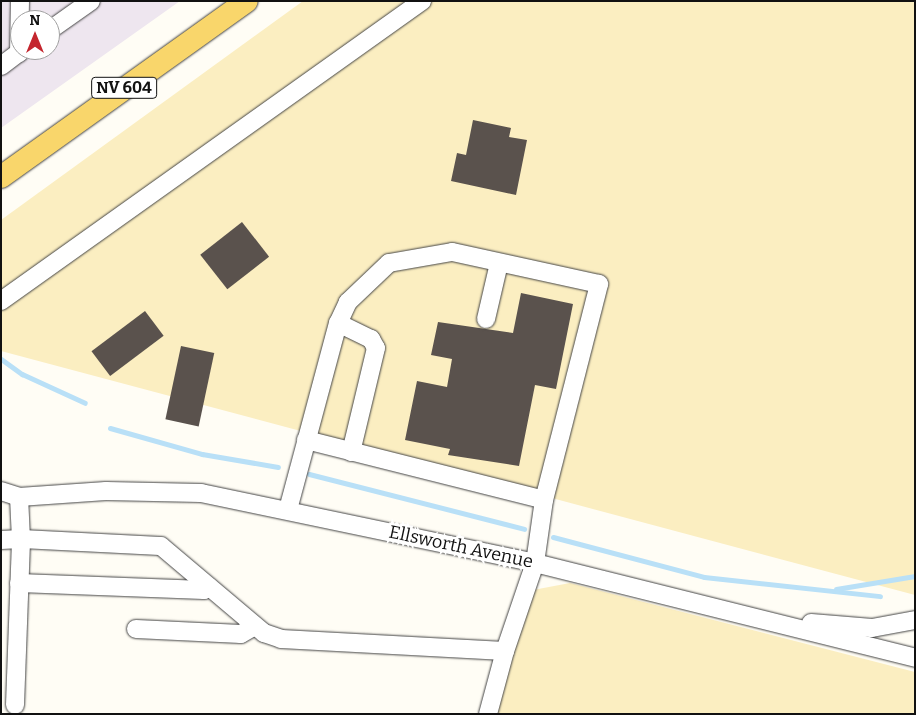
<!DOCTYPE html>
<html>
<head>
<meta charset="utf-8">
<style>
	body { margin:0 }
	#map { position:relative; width:916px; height:715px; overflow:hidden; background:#fffdf5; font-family:Bitter,serif }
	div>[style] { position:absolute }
	.industrial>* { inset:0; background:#eee6ef }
	.sand>* { inset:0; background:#fbeec1 }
	.stream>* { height:5px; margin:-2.5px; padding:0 2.5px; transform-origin:2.5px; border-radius:2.5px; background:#b9e0f7 }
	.building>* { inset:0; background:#5a524d; transform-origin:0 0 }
	.roads { filter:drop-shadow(0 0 1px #444) drop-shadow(0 0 1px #444) }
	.minor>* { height:18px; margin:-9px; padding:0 9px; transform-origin:9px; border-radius:9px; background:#fff }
	.major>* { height:22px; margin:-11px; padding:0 11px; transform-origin:11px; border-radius:11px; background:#f9d66b }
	span { translate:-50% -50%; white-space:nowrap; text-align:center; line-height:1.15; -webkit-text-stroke:5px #fff; paint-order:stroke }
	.shield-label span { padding:1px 4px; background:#fff; border:1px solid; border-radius:4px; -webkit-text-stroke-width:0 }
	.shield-label { font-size:16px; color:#111; font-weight:700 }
	.street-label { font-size:18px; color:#111 }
	.frame { position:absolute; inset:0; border:2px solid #111; pointer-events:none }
	.north { position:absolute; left:10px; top:10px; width:50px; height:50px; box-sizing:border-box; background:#fff; border:1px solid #a0a0a0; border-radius:50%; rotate:0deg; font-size:14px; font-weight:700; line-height:20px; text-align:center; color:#111 }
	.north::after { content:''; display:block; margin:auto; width:18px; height:22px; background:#c4262e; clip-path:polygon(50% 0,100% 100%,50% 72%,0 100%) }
</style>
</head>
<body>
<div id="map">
	<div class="industrial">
		<div style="clip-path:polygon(evenodd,1px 1px,180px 1px,1px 128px,1px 1px,20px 20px,50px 20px,50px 50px,20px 50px,20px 20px)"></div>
	</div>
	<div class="sand">
		<div style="clip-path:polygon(303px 1px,915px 1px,915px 595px,1px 351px,1px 220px)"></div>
		<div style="clip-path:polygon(570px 583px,915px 672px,915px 714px,493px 714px,533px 590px)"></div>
	</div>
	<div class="stream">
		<div style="left:1px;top:359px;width:26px;rotate:36deg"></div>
		<div style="left:22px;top:374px;width:69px;rotate:24.7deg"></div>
		<div style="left:110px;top:428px;width:96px;rotate:15.8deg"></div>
		<div style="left:202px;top:454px;width:77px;rotate:9.7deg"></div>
		<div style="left:309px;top:474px;width:222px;rotate:14.3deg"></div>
		<div style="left:553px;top:537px;width:156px;rotate:14.8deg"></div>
		<div style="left:704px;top:577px;width:177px;rotate:6.2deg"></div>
		<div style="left:836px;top:589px;width:80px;rotate:-9.3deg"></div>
	</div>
	<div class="building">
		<div style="clip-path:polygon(473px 120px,511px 128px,509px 137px,527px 140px,516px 195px,451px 181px,457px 153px,466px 155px)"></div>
		<div style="left:242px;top:222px;width:44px;height:53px;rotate:52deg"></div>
		<div style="clip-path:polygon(521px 293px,573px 304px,556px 389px,535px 385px,519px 466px,448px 455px,450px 449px,405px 440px,417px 381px,447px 387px,452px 359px,431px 355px,438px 322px,513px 333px)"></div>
		<div style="left:145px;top:311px;width:31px;height:67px;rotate:53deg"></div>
		<div style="left:181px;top:346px;width:34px;height:75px;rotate:12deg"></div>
	</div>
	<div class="roads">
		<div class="minor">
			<div style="left:50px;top:30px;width:50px;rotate:-35.3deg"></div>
			<div style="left:19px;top:53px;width:52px;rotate:-88.9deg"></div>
			<div style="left:1px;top:66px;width:26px;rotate:-37deg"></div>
			<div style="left:1px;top:301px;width:517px;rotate:-35.47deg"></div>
			<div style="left:486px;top:319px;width:57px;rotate:-76.9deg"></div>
			<div style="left:338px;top:323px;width:37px;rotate:26deg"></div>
			<div style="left:371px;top:339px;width:10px;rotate:61deg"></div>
			<div style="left:376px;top:348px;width:107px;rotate:103.5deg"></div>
			<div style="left:306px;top:440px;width:245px;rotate:14.1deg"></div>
			<div style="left:1px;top:491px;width:19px;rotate:18deg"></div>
			<div style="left:19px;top:497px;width:87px;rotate:-3.9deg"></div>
			<div style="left:106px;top:491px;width:95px;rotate:1.2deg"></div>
			<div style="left:201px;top:493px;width:341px;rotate:11.8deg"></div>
			<div style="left:535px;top:563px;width:392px;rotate:14deg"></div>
			<div style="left:1px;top:540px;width:20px;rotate:-3deg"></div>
			<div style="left:21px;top:539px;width:42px;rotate:-92.7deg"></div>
			<div style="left:19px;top:583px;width:185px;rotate:2.2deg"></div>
			<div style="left:204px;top:590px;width:6px;rotate:-31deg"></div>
			<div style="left:811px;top:623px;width:61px;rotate:4.7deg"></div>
			<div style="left:872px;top:628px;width:44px;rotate:-10.5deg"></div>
			<div style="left:136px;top:629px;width:105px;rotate:2.7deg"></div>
			<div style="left:241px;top:634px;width:16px;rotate:-30deg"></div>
			<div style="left:15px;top:705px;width:166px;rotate:-87.9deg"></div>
			<div style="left:21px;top:539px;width:140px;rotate:2.9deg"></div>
			<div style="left:161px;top:546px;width:135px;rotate:40.2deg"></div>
			<div style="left:264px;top:633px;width:18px;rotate:19deg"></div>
			<div style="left:281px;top:639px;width:224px;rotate:3.1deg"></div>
			<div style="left:505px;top:651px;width:93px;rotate:-71.2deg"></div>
			<div style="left:535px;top:563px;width:64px;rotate:-81.9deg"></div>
			<div style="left:544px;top:500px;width:223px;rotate:-75.7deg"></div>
			<div style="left:599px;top:284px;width:150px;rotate:-167.7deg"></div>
			<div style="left:452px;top:252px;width:64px;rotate:170.1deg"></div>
			<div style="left:389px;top:263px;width:57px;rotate:136.4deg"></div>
			<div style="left:348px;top:302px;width:23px;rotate:115deg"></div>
			<div style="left:338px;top:323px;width:193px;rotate:105deg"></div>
			<div style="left:488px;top:714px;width:65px;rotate:-74.9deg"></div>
		</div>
		<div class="major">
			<div style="left:1px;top:177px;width:302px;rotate:-35.6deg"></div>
		</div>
	</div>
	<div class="shield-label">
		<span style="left:124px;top:88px">NV 604</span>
	</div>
	<div class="street-label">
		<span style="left:461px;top:547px;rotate:12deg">Ellsworth Avenue</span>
	</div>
	<div class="frame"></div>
	<div class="north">N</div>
</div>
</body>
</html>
